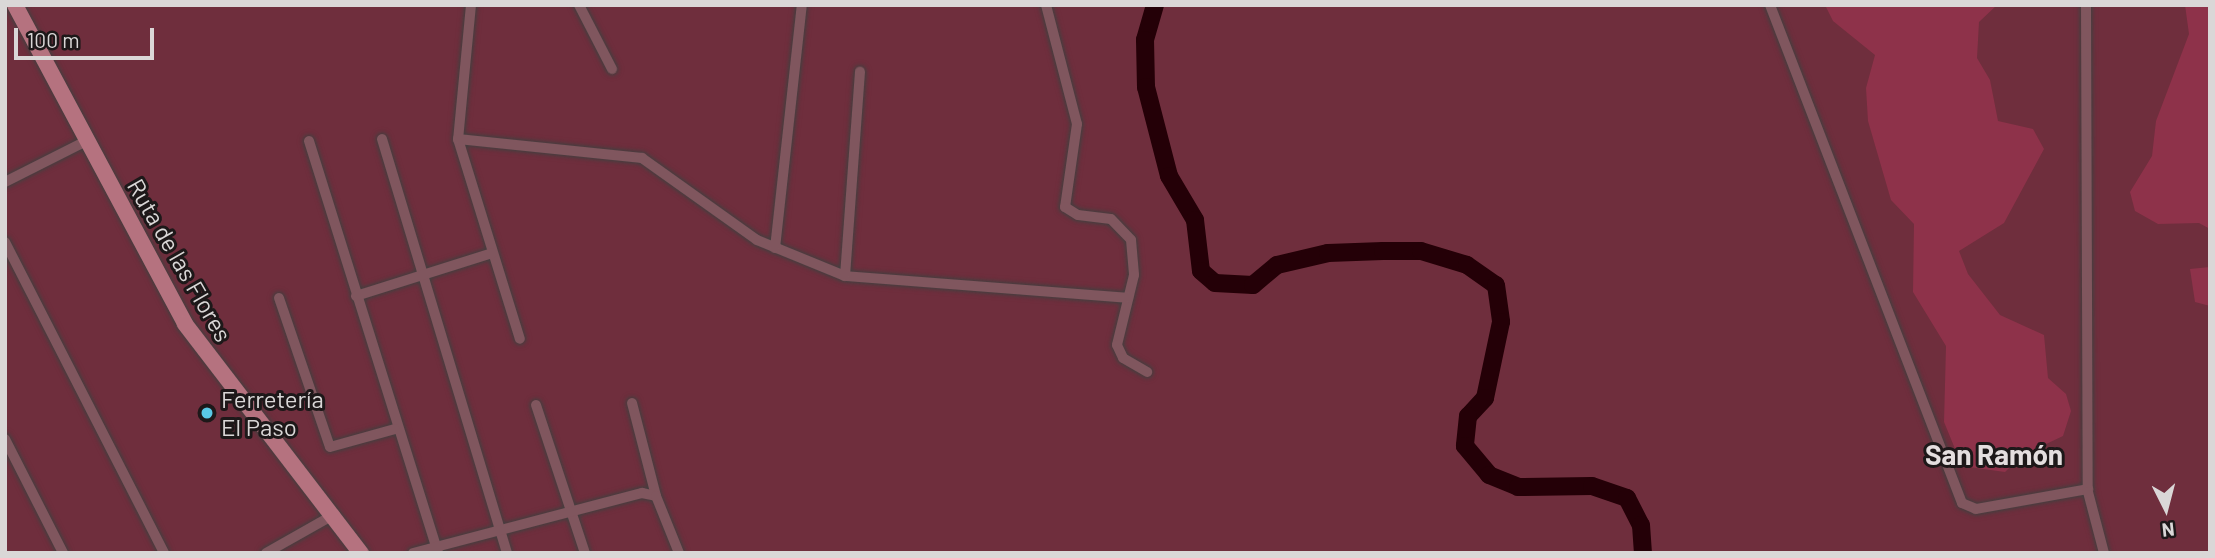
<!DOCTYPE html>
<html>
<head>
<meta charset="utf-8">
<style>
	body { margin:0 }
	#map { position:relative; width:2215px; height:558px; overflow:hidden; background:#262222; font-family:Barlow,sans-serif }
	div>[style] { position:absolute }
	.green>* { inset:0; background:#6f2e3d; transform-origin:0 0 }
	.forest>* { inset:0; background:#8e324a }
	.river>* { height:18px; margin:-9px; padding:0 9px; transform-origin:9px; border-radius:9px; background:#240007 }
	.roads { filter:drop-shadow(0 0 2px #433f3f) drop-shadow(0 0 2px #433f3f) }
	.street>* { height:10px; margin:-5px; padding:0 5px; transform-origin:5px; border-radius:5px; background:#80565e }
	.secondary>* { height:16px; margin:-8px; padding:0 8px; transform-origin:8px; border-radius:8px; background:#b5727f }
	.dots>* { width:19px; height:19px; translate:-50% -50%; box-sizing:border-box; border:4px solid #1d1819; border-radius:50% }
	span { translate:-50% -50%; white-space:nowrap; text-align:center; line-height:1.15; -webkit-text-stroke:6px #1d1819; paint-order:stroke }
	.street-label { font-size:24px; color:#dad7d7 }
	.poi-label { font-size:24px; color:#dad7d7 }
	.left { translate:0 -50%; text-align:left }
	.quarter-label { font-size:28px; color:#e4dedf; font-weight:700 }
	.frame { position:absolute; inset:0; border:7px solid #dad7d7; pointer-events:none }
	.north { position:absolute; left:2131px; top:474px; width:70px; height:70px; -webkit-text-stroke:5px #1d1819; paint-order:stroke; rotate:174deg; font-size:19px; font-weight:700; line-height:28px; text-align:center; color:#dad7d7 }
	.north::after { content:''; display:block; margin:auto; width:24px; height:32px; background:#dad7d7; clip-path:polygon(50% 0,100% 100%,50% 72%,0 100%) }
	.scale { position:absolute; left:14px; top:28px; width:140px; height:32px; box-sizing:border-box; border:4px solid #dad7d7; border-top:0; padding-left:9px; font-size:21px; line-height:24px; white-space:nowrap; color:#dad7d7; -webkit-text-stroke:5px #1d1819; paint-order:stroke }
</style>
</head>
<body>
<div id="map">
	<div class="green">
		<div style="left:5px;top:5px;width:2205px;height:548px"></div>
	</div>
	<div class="forest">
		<div style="clip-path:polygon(1825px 5px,1997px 5px,1979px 22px,1977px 58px,1990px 80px,1998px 121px,2033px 129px,2044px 149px,2004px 223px,1959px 251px,1968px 274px,2000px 315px,2044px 335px,2048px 378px,2066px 394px,2071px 411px,2063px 436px,2023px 455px,2005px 472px,1962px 466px,1944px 422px,1946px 346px,1913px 292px,1914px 224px,1891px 200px,1868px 121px,1866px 88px,1875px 55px,1833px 21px)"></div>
		<div style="clip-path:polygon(2185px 5px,2210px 5px,2210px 229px,2199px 223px,2158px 224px,2135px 211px,2130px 192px,2152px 156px,2156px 121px,2189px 34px)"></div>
		<div style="clip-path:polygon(2210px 267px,2210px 306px,2195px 302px,2190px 269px)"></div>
	</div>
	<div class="river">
		<div style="left:1155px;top:5px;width:36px;rotate:106deg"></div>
		<div style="left:1145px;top:40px;width:47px;rotate:88.8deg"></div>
		<div style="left:1146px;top:87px;width:92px;rotate:75.5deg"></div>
		<div style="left:1169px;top:176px;width:51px;rotate:59.4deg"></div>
		<div style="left:1195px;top:220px;width:51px;rotate:83.3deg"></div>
		<div style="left:1201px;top:271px;width:18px;rotate:41deg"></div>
		<div style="left:1215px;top:283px;width:38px;rotate:3deg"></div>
		<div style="left:1253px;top:285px;width:31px;rotate:-40deg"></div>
		<div style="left:1277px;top:265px;width:52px;rotate:-13.2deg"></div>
		<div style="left:1328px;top:253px;width:55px;rotate:-2.1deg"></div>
		<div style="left:1383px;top:251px;width:38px"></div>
		<div style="left:1421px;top:251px;width:48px;rotate:16.9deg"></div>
		<div style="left:1467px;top:265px;width:35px;rotate:35deg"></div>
		<div style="left:1496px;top:285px;width:37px;rotate:82deg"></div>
		<div style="left:1501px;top:322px;width:78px;rotate:101.9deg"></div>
		<div style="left:1485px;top:398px;width:25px;rotate:133deg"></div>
		<div style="left:1468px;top:416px;width:30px;rotate:96deg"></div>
		<div style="left:1465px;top:446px;width:38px;rotate:50deg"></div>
		<div style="left:1489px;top:475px;width:31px;rotate:22deg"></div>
		<div style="left:1518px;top:487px;width:74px;rotate:-0.8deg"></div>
		<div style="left:1592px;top:486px;width:37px;rotate:19deg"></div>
		<div style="left:1627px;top:498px;width:30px;rotate:63deg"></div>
		<div style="left:1641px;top:525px;width:28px;rotate:86deg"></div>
	</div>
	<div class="roads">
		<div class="street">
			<div style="left:471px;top:5px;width:135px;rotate:95.5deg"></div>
			<div style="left:458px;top:139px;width:209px;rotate:72.8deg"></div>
			<div style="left:579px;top:5px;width:72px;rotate:62.7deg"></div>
			<div style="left:1046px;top:5px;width:123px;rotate:75.4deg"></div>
			<div style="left:1077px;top:124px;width:84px;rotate:98.2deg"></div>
			<div style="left:1065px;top:207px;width:15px;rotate:32deg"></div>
			<div style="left:1078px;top:215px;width:33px;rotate:7deg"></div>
			<div style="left:1111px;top:219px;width:29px;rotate:46deg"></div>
			<div style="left:1131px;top:240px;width:35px;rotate:85deg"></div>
			<div style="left:1134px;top:275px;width:72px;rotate:103.7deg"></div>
			<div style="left:1117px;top:345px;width:14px;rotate:65deg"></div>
			<div style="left:1123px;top:358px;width:28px;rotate:30deg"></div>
			<div style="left:1770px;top:5px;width:534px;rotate:68.92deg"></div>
			<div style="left:1962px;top:503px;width:15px;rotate:23deg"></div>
			<div style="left:1976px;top:509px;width:114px;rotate:-10.1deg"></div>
			<div style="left:2086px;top:5px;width:487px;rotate:89.8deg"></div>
			<div style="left:2088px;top:492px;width:63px;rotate:75.3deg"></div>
			<div style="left:382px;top:139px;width:432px;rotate:73.2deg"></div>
			<div style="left:458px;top:139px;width:185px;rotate:5.9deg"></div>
			<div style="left:642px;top:158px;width:141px;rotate:35.5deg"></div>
			<div style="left:757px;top:240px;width:95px;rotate:22.2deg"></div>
			<div style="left:845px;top:276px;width:284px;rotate:4.4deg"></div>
			<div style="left:309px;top:141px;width:432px;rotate:72.6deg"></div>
			<div style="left:5px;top:182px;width:91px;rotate:-26.8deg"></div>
			<div style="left:5px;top:242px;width:349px;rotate:62.9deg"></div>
			<div style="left:775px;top:248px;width:244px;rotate:-83.7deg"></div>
			<div style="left:845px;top:276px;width:205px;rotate:-85.8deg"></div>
			<div style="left:356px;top:296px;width:143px;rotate:-17.5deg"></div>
			<div style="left:279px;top:298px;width:157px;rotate:71.1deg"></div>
			<div style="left:330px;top:447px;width:67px;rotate:-15.5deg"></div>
			<div style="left:632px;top:403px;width:96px;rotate:75.5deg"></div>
			<div style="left:536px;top:405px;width:156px;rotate:71.7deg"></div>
			<div style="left:5px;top:439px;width:128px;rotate:63deg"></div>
			<div style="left:266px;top:553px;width:79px;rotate:-29.5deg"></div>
			<div style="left:413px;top:553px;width:237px;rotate:-14.7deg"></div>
			<div style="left:642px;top:493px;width:14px;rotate:12deg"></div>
			<div style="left:656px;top:496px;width:61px;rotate:68deg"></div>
		</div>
		<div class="secondary">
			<div style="left:15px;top:5px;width:361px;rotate:61.9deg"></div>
			<div style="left:185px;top:324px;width:289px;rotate:52.5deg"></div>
		</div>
	</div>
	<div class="dots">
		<div style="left:207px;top:413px;background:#59c8e5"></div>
	</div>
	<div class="street-label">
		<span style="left:180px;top:260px;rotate:60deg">Ruta de las Flores</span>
	</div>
	<div class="poi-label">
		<span class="left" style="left:221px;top:413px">Ferretería<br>El Paso</span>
	</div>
	<div class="quarter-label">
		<span style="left:1994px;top:454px">San Ramón</span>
	</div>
	<div class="frame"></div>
	<div class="north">N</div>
	<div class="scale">100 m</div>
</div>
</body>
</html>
